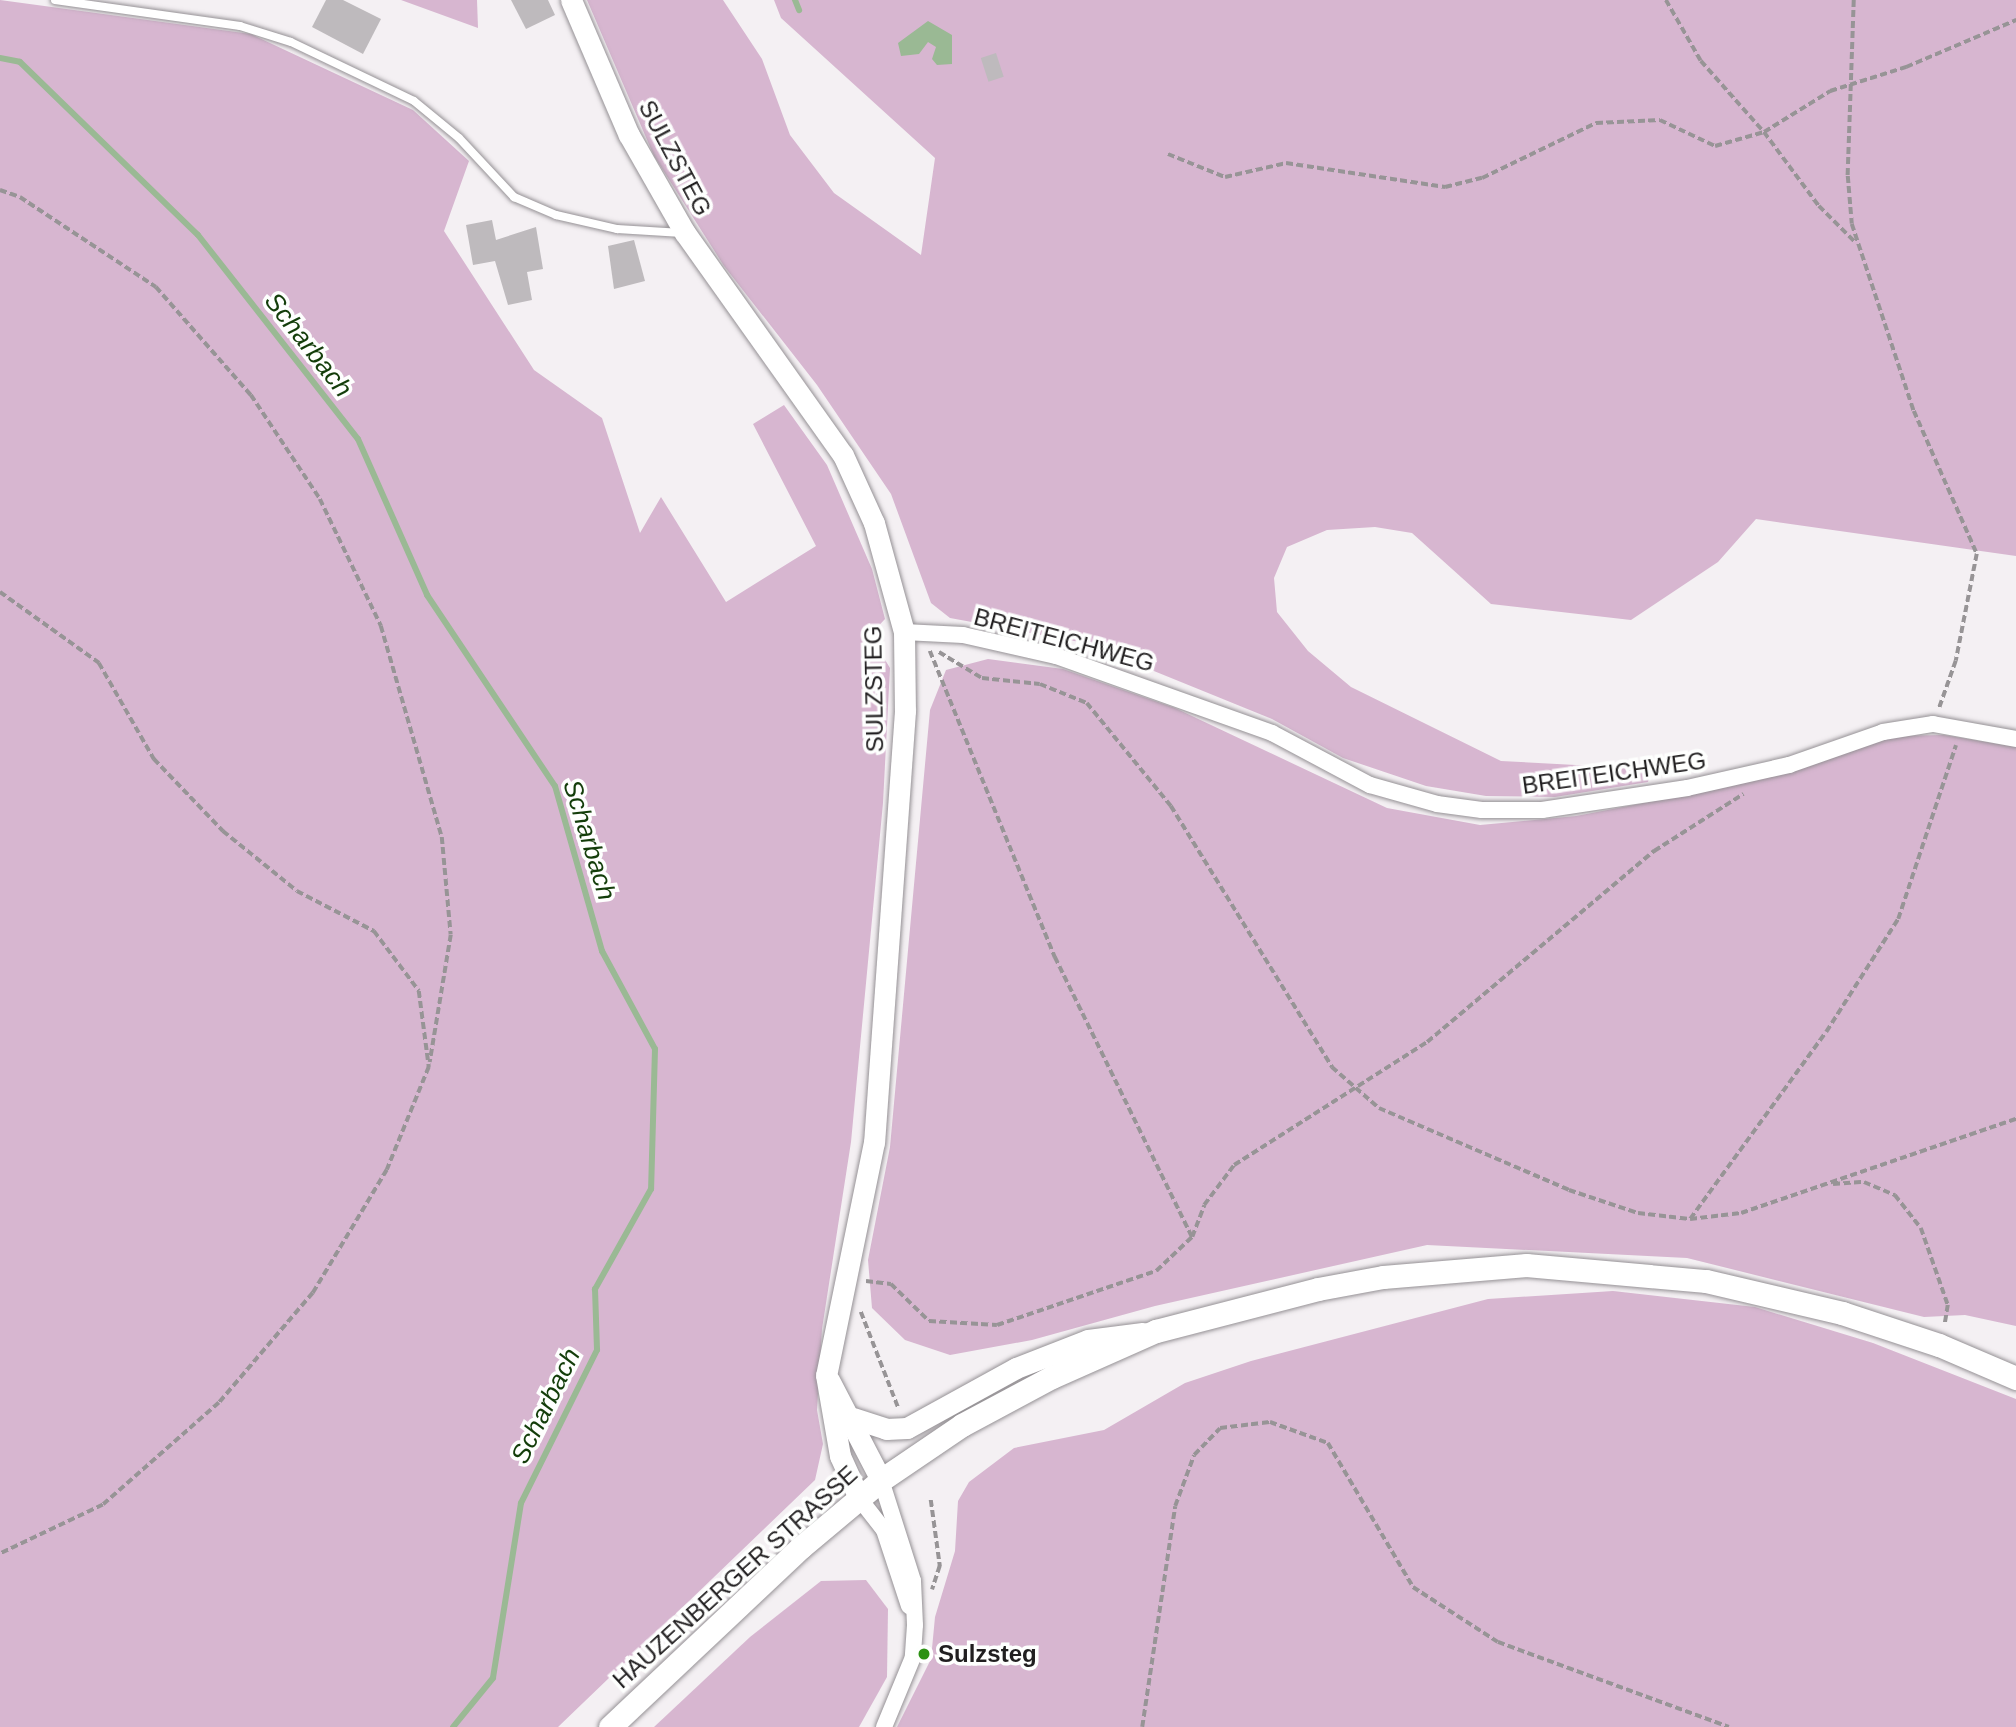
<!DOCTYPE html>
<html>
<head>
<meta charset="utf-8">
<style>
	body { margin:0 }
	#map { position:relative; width:2016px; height:1727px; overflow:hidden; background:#f4f0f3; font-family:Arial,sans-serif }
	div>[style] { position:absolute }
	.green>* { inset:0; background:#d7b6d0 }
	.water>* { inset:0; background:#9ab994 }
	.stream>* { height:6px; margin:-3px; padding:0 3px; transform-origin:3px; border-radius:3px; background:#9ab994 }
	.building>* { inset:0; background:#bebabd; transform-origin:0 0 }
	.path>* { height:3.5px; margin-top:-1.75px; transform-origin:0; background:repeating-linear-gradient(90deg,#979496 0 7px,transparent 0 10.5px) }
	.roads { filter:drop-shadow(0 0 2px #959195) drop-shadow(0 0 2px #959195) }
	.service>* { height:8px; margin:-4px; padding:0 4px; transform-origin:4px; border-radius:4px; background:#fff }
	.minor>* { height:16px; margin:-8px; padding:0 8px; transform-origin:8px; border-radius:8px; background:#fff }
	.tertiary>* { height:21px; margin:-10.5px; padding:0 10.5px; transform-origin:10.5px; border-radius:10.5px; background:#fff }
	.secondary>* { height:23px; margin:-11.5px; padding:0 11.5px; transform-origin:11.5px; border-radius:11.5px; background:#fff }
	.dots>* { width:19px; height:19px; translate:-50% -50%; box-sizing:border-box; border:4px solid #fefffe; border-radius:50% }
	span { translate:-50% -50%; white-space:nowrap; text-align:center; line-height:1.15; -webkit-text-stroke:7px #fefffe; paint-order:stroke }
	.street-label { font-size:24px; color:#211f20 }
	.poi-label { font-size:24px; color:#211f20; font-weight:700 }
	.left { translate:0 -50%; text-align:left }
	.water-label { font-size:26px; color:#133d0a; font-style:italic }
</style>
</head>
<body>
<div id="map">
	<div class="green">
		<div style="clip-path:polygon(0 0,251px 34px,413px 110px,469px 161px,444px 231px,534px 370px,602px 418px,640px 533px,661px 497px,726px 602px,816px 546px,753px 424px,784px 405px,827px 465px,872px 569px,885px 619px,870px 635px,890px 668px,883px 803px,851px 1142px,822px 1329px,817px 1410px,823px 1444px,815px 1480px,558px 1727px,0 1727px)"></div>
		<div style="clip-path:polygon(401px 0,477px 0,478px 28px)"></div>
		<div style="clip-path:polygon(587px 0,723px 0,762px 59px,790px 135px,834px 193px,921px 255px,935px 158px,781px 18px,774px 0,2016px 0,2016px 556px,1756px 519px,1718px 562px,1631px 620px,1491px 604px,1412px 533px,1375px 527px,1327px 530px,1287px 547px,1274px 578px,1277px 612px,1308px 651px,1351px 687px,1501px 761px,1651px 769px,1648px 782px,1555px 797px,1486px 796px,1426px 786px,1343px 758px,1272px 719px,1085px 643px,950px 618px,931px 603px,891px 494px,817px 385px,724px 266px,654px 156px)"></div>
		<div style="clip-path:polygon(988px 659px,1063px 669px,1175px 708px,1387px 808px,1480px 825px,1576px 816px,1733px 786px,1887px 736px,1944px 735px,2016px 747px,2016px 1326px,1965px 1315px,1924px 1317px,1687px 1258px,1427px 1245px,1155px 1306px,1032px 1340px,950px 1355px,905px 1340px,872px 1308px,868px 1260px,890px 1147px,930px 710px,946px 670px)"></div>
		<div style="clip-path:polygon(1613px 1291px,1755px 1307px,1873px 1343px,2016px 1399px,2016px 1727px,897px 1727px,931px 1659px,935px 1617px,955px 1551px,958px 1501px,969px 1482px,1014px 1448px,1104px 1430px,1185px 1383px,1251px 1361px,1488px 1299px)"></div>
		<div style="clip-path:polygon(866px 1580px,888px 1609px,887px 1677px,859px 1727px,654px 1727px,750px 1637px,821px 1581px)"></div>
	</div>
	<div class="water">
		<div style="clip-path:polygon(928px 21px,952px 35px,952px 64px,937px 65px,932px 59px,936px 47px,928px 42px,919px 54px,901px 56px,898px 43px)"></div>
	</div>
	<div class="stream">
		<div style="left:795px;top:0;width:11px;rotate:68deg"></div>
		<div style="left:0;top:58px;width:20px;rotate:11deg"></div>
		<div style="left:20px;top:62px;width:248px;rotate:44.2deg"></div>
		<div style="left:198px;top:235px;width:259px;rotate:51.9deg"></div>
		<div style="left:358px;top:439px;width:171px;rotate:66.1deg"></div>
		<div style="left:427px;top:595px;width:230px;rotate:56.2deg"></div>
		<div style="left:555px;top:786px;width:172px;rotate:74.1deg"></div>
		<div style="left:602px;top:951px;width:111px;rotate:61.6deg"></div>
		<div style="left:655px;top:1049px;width:140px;rotate:91.6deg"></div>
		<div style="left:651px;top:1189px;width:115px;rotate:119.2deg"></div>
		<div style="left:595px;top:1289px;width:61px;rotate:88.1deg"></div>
		<div style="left:597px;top:1350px;width:171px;rotate:116.4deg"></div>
		<div style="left:521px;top:1503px;width:177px;rotate:99.1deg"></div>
		<div style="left:493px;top:1678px;width:63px;rotate:129.2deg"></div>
	</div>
	<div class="building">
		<div style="clip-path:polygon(326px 0,343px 0,381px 19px,363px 54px,312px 27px)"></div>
		<div style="clip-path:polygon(511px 0,548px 0,555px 15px,526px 29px)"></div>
		<div style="left:996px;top:53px;width:25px;height:16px;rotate:72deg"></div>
		<div style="clip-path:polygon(492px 220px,496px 240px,536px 227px,543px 269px,527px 272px,532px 300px,508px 305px,495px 261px,473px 265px,466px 225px)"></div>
		<div style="clip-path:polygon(634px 240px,645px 281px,614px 289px,608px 246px)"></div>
	</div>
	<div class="path">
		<div style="left:1666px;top:0;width:70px;rotate:60.2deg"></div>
		<div style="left:1701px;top:61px;width:95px;rotate:48.4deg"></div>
		<div style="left:1764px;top:132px;width:92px;rotate:53.4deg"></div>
		<div style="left:1819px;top:206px;width:52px;rotate:45deg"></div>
		<div style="left:1854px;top:0;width:176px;rotate:92deg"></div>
		<div style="left:1848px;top:176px;width:48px;rotate:85.2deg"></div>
		<div style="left:1852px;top:224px;width:197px;rotate:71.7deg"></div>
		<div style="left:1914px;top:411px;width:156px;rotate:66.2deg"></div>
		<div style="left:1977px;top:554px;width:109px;rotate:101.1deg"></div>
		<div style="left:1956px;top:661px;width:51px;rotate:109.5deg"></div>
		<div style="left:1168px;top:154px;width:61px;rotate:22deg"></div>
		<div style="left:1225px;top:177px;width:63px;rotate:-12.9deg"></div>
		<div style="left:1286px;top:163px;width:161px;rotate:8.6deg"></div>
		<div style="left:1445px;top:187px;width:38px;rotate:-14deg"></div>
		<div style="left:1482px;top:178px;width:127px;rotate:-25.8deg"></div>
		<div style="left:1596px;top:123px;width:64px;rotate:-2.7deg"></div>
		<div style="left:1660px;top:120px;width:61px;rotate:25.3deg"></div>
		<div style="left:1715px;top:146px;width:51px;rotate:-15.9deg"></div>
		<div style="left:1764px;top:132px;width:78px;rotate:-31.8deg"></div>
		<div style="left:1830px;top:91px;width:80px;rotate:-17.5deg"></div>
		<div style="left:1906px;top:67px;width:120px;rotate:-23.1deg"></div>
		<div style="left:0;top:190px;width:21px;rotate:19deg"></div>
		<div style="left:20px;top:197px;width:163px;rotate:33.5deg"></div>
		<div style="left:156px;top:287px;width:144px;rotate:48.7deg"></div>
		<div style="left:251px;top:395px;width:125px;rotate:56.4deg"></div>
		<div style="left:320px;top:499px;width:141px;rotate:64.3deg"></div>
		<div style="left:381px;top:626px;width:220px;rotate:73.9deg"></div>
		<div style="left:442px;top:837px;width:98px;rotate:84.8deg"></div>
		<div style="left:451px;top:935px;width:129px;rotate:99.4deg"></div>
		<div style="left:0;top:592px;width:122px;rotate:35.6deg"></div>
		<div style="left:99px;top:663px;width:111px;rotate:60.2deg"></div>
		<div style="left:154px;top:759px;width:100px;rotate:46.2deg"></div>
		<div style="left:223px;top:831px;width:95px;rotate:39deg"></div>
		<div style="left:297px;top:891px;width:87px;rotate:27.5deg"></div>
		<div style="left:374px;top:931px;width:75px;rotate:53.1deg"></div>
		<div style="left:419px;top:991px;width:77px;rotate:82.5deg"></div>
		<div style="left:429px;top:1067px;width:111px;rotate:112.2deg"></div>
		<div style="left:387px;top:1170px;width:144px;rotate:121deg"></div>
		<div style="left:313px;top:1293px;width:145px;rotate:130.5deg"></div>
		<div style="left:219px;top:1403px;width:154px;rotate:138.7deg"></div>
		<div style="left:103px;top:1505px;width:114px;rotate:154.6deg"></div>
		<div style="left:930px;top:651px;width:331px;rotate:67.8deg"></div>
		<div style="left:1055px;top:957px;width:312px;rotate:63.9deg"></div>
		<div style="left:939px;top:652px;width:50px;rotate:31.2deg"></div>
		<div style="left:982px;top:678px;width:58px;rotate:5.9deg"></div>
		<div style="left:1040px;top:684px;width:51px;rotate:22deg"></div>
		<div style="left:1087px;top:703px;width:133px;rotate:50.8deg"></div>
		<div style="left:1171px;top:806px;width:307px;rotate:58.3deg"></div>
		<div style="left:1332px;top:1067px;width:62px;rotate:41.1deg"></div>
		<div style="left:1379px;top:1108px;width:207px;rotate:23.3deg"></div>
		<div style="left:1569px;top:1190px;width:73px;rotate:18.4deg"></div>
		<div style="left:1638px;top:1213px;width:52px;rotate:6.6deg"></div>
		<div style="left:1690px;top:1219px;width:51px;rotate:-6.7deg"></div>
		<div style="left:1741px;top:1213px;width:291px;rotate:-18.9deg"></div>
		<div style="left:1833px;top:1184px;width:31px;rotate:-4deg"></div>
		<div style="left:1864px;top:1182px;width:34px;rotate:23deg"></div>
		<div style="left:1895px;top:1195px;width:42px;rotate:51.8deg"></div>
		<div style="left:1921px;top:1228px;width:82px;rotate:70.7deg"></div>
		<div style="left:1948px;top:1305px;width:20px;rotate:99deg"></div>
		<div style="left:1690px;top:1219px;width:231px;rotate:-54deg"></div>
		<div style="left:1826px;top:1032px;width:134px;rotate:-57.5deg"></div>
		<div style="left:1898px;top:919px;width:183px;rotate:-71.6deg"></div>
		<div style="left:866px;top:1281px;width:25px;rotate:7deg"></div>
		<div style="left:891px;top:1284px;width:53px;rotate:44.2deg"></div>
		<div style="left:929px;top:1321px;width:68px;rotate:3.4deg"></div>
		<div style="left:997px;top:1325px;width:168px;rotate:-18.8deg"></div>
		<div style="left:1156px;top:1271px;width:50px;rotate:-43.4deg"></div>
		<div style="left:1192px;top:1237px;width:34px;rotate:-69deg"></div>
		<div style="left:1204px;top:1205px;width:50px;rotate:-53.1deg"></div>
		<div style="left:1234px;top:1165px;width:229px;rotate:-32.5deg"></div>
		<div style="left:1427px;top:1042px;width:297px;rotate:-40.1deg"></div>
		<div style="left:1654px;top:851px;width:106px;rotate:-32.6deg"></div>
		<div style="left:861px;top:1312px;width:102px;rotate:68.7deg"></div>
		<div style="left:931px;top:1500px;width:67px;rotate:82.2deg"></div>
		<div style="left:940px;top:1566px;width:25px;rotate:108deg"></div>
		<div style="left:1142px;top:1727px;width:223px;rotate:-81.5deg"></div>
		<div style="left:1175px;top:1506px;width:54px;rotate:-69.6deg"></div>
		<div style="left:1194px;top:1455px;width:37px;rotate:-46deg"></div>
		<div style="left:1220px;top:1428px;width:50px;rotate:-6.8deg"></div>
		<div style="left:1270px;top:1422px;width:62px;rotate:19.9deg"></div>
		<div style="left:1328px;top:1443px;width:167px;rotate:59.4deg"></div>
		<div style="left:1413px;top:1587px;width:101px;rotate:32.9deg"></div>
		<div style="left:1498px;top:1642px;width:246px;rotate:20.2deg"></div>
	</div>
	<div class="roads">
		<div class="service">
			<div style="left:55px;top:0;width:187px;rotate:8deg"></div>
			<div style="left:240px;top:26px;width:53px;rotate:17.4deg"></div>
			<div style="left:291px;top:42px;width:136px;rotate:25.6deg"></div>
			<div style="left:414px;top:101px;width:58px;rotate:39.4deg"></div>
			<div style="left:459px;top:138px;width:81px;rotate:47deg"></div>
			<div style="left:514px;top:197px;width:46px;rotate:23.2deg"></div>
			<div style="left:556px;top:215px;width:63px;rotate:12.9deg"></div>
			<div style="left:617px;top:229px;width:65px;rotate:3.5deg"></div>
		</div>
		<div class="minor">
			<div style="left:904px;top:632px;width:59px;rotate:2.9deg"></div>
			<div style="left:963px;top:635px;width:95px;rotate:12.7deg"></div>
			<div style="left:1056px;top:656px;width:229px;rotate:19.6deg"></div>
			<div style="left:1272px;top:733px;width:111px;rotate:28deg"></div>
			<div style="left:1370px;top:785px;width:70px;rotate:15.8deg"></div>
			<div style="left:1437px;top:804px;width:45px;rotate:7.6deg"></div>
			<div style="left:1482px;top:810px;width:60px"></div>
			<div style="left:1542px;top:810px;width:147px;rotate:-8.6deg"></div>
			<div style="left:1687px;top:788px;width:105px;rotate:-12.7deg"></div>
			<div style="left:1789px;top:765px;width:100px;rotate:-19.3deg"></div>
			<div style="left:1883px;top:732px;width:51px;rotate:-9.1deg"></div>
			<div style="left:1933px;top:724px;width:84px;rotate:10.2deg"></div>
			<div style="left:881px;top:1480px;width:106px;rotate:72.4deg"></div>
			<div style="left:913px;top:1581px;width:44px;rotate:87.4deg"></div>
			<div style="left:915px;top:1625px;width:32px;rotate:94deg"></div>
			<div style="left:913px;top:1657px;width:76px;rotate:112.5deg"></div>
			<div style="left:859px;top:1498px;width:41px;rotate:52deg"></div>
			<div style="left:884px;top:1530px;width:80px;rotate:71.8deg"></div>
		</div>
		<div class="tertiary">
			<div style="left:571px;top:0;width:147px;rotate:66.8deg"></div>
			<div style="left:629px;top:135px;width:113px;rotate:60.3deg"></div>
			<div style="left:685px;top:233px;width:272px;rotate:54.6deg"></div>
			<div style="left:843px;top:455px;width:75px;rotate:65.5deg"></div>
			<div style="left:874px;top:523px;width:113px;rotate:74.6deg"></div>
			<div style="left:904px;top:632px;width:79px;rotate:89.3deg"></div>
			<div style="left:905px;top:711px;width:432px;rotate:94.1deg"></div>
			<div style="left:874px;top:1142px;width:238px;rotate:101.6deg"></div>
			<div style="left:826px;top:1375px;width:82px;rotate:80.2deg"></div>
			<div style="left:840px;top:1456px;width:46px;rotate:65.7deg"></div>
			<div style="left:829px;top:1380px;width:113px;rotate:62.5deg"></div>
			<div style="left:853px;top:1418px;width:35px;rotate:18deg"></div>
			<div style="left:886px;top:1429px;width:21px;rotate:-3deg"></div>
			<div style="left:907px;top:1428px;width:124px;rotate:-28.8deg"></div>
			<div style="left:1016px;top:1368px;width:77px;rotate:-21.3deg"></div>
			<div style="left:1088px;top:1340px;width:55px;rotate:-7.3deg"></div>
		</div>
		<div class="secondary">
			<div style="left:610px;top:1727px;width:261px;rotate:-43.3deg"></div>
			<div style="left:800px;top:1548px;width:106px;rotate:-40deg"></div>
			<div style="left:881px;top:1480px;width:98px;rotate:-34.2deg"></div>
			<div style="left:962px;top:1425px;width:102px;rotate:-28.1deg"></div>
			<div style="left:1052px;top:1377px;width:114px;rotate:-23.9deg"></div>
			<div style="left:1156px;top:1331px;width:167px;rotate:-14.5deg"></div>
			<div style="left:1318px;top:1289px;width:66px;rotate:-10.5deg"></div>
			<div style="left:1383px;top:1277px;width:144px;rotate:-4.8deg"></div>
			<div style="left:1526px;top:1265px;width:181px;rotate:5.1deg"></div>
			<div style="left:1706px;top:1281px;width:140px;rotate:13.2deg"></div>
			<div style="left:1842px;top:1313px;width:102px;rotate:18.3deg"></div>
			<div style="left:1939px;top:1345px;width:84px;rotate:23.2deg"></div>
		</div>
	</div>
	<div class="dots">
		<div style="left:924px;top:1654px;background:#2c9113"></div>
	</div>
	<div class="street-label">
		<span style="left:675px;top:158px;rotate:62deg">SULZSTEG</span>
		<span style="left:1064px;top:640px;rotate:15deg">BREITEICHWEG</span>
		<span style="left:874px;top:689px;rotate:-91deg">SULZSTEG</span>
		<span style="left:1614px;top:773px;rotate:-8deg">BREITEICHWEG</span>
		<span style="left:735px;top:1577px;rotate:-42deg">HAUZENBERGER STRASSE</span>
	</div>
	<div class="poi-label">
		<span class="left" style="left:938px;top:1654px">Sulzsteg</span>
	</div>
	<div class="water-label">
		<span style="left:308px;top:345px;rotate:52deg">Scharbach</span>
		<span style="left:589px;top:840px;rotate:73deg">Scharbach</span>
		<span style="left:546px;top:1406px;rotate:-64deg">Scharbach</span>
	</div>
</div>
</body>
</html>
